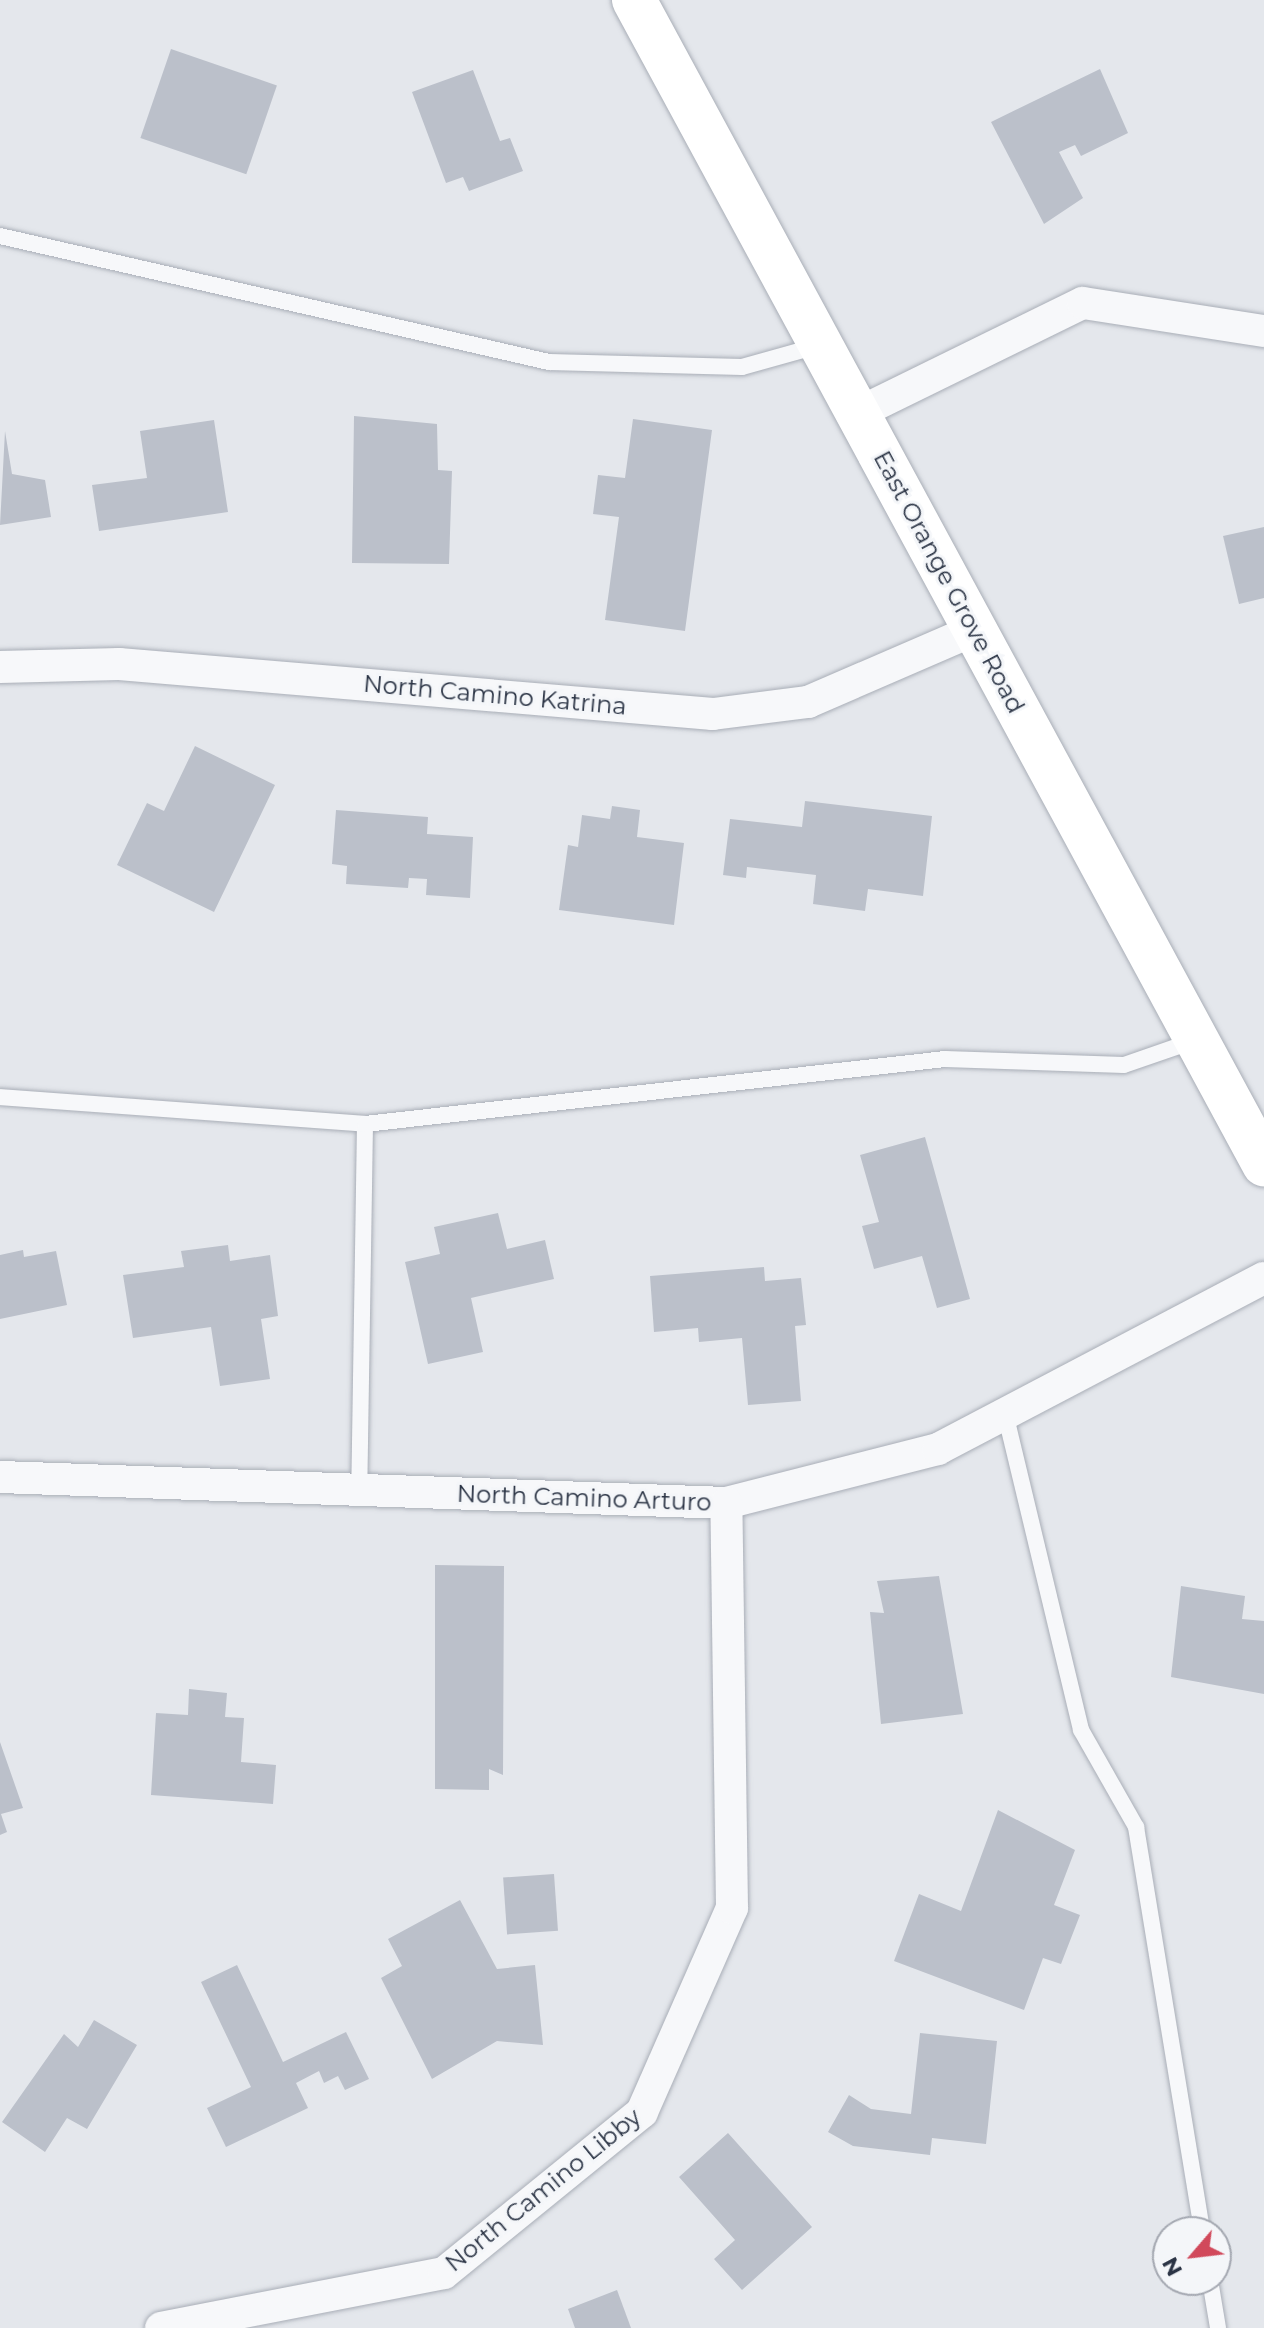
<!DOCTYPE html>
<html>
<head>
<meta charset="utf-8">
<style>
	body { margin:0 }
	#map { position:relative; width:1264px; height:2328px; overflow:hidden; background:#e4e7ec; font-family:Montserrat,sans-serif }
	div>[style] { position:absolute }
	.building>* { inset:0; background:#bbc0ca; transform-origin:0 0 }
	.roads { filter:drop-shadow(0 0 2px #a9aeb7) drop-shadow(0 0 2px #a9aeb7) }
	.lane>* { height:16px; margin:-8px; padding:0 8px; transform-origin:8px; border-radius:8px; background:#f7f8fa }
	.street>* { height:32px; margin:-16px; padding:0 16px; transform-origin:16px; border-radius:16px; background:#f7f8fa }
	.secondary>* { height:44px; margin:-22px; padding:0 22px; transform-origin:22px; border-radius:22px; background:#fff }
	span { translate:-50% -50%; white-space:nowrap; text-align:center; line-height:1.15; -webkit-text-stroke:6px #f4f6f9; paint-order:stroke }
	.street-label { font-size:24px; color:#2b3445 }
	.north { position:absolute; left:1152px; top:2216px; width:80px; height:80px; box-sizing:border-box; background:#f4f6f9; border:2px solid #a4a8b1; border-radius:50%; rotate:242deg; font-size:22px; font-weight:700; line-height:32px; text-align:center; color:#2b3445 }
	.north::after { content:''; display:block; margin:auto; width:28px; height:36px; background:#d1495b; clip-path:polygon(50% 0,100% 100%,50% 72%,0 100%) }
</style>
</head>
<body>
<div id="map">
	<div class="building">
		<div style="left:171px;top:49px;width:112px;height:94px;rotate:19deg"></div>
		<div style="clip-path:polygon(1100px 69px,1128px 133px,1081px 156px,1075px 145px,1059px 152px,1083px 198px,1044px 224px,991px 122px)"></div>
		<div style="clip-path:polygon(473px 70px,500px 141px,510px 138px,523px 171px,469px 191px,463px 177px,446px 183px,412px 92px)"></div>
		<div style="clip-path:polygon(354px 416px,437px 424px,438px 470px,452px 471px,449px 564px,352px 563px)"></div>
		<div style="clip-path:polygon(633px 419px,712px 430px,685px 631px,605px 620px,619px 517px,593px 514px,598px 475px,625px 478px)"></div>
		<div style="clip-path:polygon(214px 420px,228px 512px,99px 531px,92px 485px,147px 478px,140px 431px)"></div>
		<div style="clip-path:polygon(5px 431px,12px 474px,45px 480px,51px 517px,0 525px)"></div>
		<div style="clip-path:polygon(1264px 527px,1264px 598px,1239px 604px,1223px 536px)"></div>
		<div style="clip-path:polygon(195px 746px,275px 785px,214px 912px,117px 865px,147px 803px,164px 811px)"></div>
		<div style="clip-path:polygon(805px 801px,932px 816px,923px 896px,868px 889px,865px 911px,813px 904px,816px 875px,747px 867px,746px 878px,723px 875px,730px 819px,802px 827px)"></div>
		<div style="clip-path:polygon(612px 806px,640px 810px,637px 837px,684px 843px,674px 925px,559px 910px,568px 845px,578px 847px,582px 815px,610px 819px)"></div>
		<div style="clip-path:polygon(336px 810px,428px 817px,427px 834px,473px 837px,470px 898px,426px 895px,427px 879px,409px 878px,408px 888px,346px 884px,347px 866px,332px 864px)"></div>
		<div style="clip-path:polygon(925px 1137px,970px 1299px,937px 1308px,922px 1256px,874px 1269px,862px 1226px,879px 1222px,860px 1155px)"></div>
		<div style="clip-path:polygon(498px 1213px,507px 1249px,545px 1240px,554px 1279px,471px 1298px,483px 1352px,428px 1364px,405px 1262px,440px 1254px,434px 1227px)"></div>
		<div style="clip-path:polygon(228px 1245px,230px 1261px,270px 1255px,278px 1316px,261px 1319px,270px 1379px,220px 1386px,211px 1327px,133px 1338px,123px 1275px,184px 1267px,181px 1251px)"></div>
		<div style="clip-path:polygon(23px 1250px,24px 1257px,56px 1251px,67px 1305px,0 1319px,0 1255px)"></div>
		<div style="clip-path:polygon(764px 1267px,765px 1281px,801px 1278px,806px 1325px,795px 1326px,801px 1401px,748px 1405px,742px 1338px,699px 1342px,698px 1328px,654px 1332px,650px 1276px)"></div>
		<div style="clip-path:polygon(435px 1565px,504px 1566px,503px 1775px,489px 1769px,489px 1790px,435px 1789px)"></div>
		<div style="clip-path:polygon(939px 1576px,963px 1714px,881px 1724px,870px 1612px,884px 1613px,877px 1581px)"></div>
		<div style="clip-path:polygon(1181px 1586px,1245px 1596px,1242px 1619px,1264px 1621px,1264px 1694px,1171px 1677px)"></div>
		<div style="clip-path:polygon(189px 1689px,227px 1693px,225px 1717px,244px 1718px,241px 1762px,276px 1765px,273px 1804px,151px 1795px,156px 1713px,188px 1715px)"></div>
		<div style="clip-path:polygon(0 1742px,23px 1808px,1px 1814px,7px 1832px,0 1835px)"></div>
		<div style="clip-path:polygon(998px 1810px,1075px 1850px,1054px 1905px,1080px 1915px,1061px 1964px,1043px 1958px,1024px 2010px,894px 1961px,919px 1894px,961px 1911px)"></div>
		<div style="left:554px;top:1874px;width:57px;height:51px;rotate:86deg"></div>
		<div style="clip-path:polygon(460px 1900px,497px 1969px,535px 1965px,543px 2045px,497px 2041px,432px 2079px,381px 1978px,402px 1966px,388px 1939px)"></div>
		<div style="clip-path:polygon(237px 1965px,283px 2062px,346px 2032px,369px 2079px,345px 2090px,338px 2076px,324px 2083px,319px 2071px,296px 2083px,308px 2108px,226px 2147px,207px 2108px,251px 2087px,201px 1982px)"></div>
		<div style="clip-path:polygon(94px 2020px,137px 2045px,87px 2129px,67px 2118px,45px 2152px,2px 2122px,64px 2034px,78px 2047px)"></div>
		<div style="clip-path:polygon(920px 2033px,997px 2041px,986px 2144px,932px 2138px,930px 2155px,853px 2146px,828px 2132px,849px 2095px,871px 2109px,911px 2114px)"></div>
		<div style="clip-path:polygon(728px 2133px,812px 2227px,742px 2290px,714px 2259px,735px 2240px,679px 2177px)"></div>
		<div style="clip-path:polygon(617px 2290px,631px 2328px,575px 2328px,568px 2309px)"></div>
	</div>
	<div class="roads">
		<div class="lane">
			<div style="left:0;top:236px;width:563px;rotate:12.93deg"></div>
			<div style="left:549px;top:362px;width:193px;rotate:1.5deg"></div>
			<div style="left:742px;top:367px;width:78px;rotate:-15.6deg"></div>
			<div style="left:0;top:1097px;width:366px;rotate:4.2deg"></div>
			<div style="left:365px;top:1124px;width:365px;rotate:90.9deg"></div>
			<div style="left:365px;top:1124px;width:584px;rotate:-6.39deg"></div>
			<div style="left:945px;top:1059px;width:179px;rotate:1.9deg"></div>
			<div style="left:1124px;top:1065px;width:76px;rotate:-19.1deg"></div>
			<div style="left:1005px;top:1413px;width:326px;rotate:76.5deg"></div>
			<div style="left:1081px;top:1730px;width:112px;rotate:60.4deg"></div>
			<div style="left:1136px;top:1827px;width:410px;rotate:80.7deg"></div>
			<div style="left:1210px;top:2280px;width:49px;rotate:80.5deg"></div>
		</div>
		<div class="street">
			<div style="left:858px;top:413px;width:250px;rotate:-26.1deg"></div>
			<div style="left:1083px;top:303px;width:183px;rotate:8.8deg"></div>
			<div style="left:0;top:667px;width:119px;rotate:-1.4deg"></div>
			<div style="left:119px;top:664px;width:596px;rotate:4.81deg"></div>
			<div style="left:713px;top:714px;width:96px;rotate:-7.2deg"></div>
			<div style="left:808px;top:702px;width:181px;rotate:-23.4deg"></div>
			<div style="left:0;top:1477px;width:726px;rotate:2.05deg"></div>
			<div style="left:726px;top:1503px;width:219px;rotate:-14.3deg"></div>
			<div style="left:938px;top:1449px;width:368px;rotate:-27.7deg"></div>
			<div style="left:161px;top:2328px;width:288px;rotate:-11deg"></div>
			<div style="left:444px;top:2273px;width:255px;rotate:-39.1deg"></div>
			<div style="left:642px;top:2112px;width:223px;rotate:-66.2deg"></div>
			<div style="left:732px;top:1908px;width:405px;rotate:-90.8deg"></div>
		</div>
		<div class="secondary">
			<div style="left:634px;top:0;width:1324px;rotate:61.58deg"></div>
		</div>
	</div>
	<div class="street-label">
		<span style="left:949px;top:582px;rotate:62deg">East Orange Grove Road</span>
		<span style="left:495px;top:695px;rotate:5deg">North Camino Katrina</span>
		<span style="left:584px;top:1498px;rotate:2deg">North Camino Arturo</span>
		<span style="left:543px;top:2190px;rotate:-39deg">North Camino Libby</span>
	</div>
	<div class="north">N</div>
</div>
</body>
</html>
